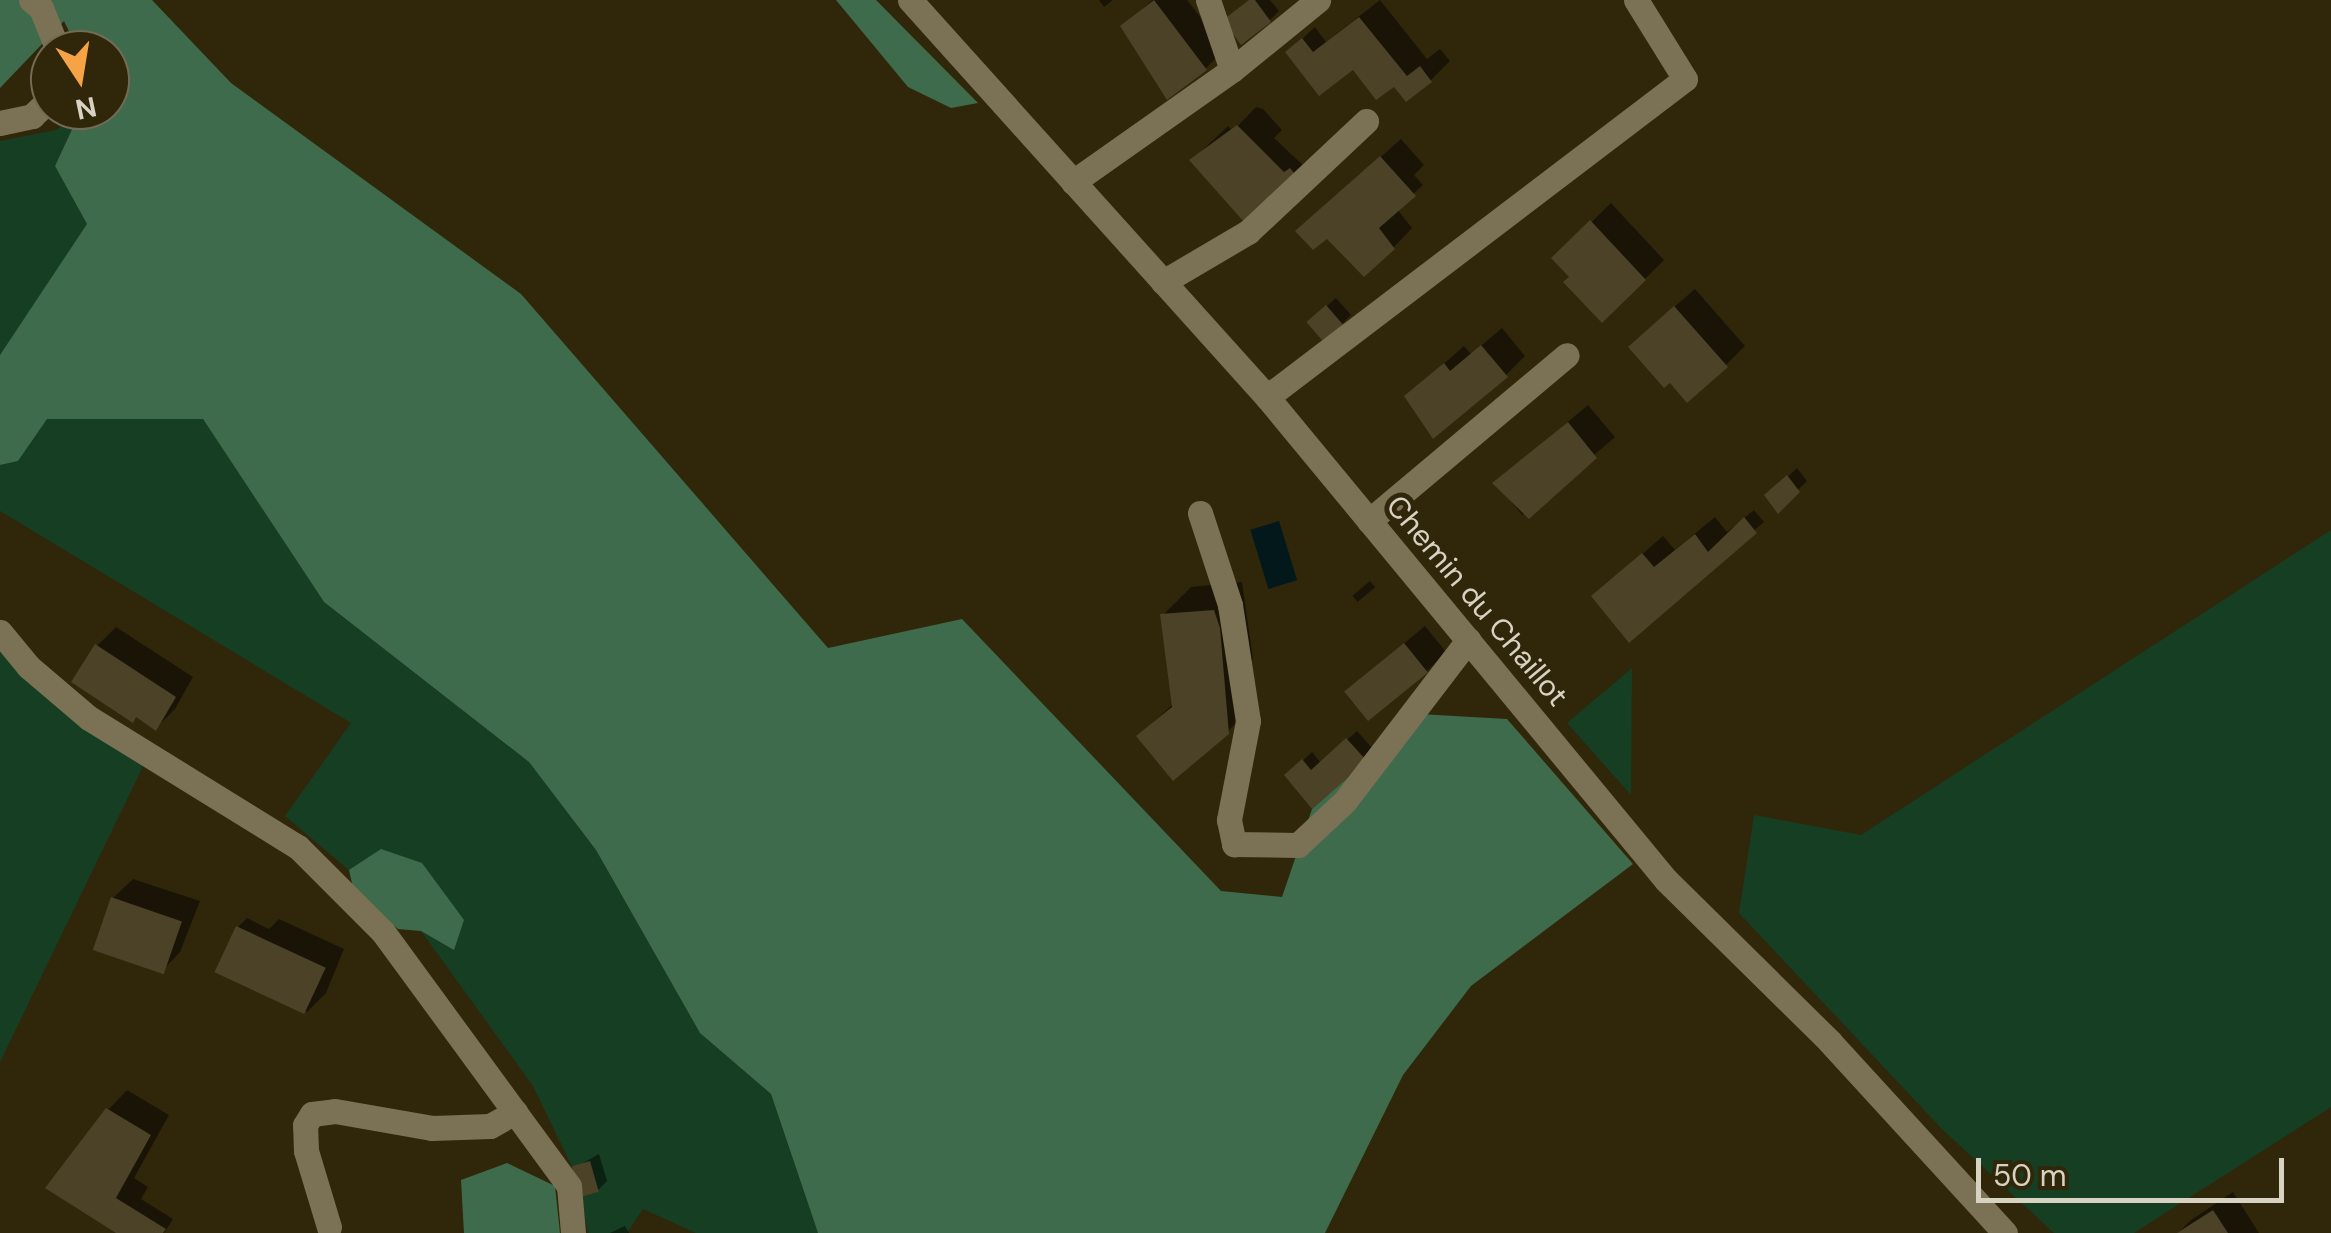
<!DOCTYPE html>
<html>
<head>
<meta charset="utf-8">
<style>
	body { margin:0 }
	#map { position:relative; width:2331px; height:1233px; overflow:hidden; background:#30270b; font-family:"DM Sans",sans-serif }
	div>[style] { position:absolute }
	.green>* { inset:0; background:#153e22 }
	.forest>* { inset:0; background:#3e6b4b }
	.water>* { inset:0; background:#03181b; transform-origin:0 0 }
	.shadow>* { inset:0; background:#0007; transform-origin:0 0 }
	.building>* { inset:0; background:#4b4227; transform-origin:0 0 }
	.minor>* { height:25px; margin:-12.5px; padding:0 12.5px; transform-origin:12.5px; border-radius:12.5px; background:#7b7154 }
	span { translate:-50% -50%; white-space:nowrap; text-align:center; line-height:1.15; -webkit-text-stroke:10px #30270b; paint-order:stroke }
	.street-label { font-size:30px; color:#d8d2c3 }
	.north { position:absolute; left:30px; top:30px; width:100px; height:100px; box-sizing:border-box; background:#30270b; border:2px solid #736b55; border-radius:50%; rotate:168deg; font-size:28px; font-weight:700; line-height:40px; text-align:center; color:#d8d2c3 }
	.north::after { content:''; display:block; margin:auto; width:35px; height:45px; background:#f5a345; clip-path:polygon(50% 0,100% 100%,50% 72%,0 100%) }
	.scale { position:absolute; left:1976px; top:1158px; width:308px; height:45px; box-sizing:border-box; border:5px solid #d8d2c3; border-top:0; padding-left:12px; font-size:30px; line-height:35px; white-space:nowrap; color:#d8d2c3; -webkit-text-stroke:8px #30270b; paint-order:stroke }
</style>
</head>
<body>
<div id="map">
	<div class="green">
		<div style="clip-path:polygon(78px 117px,55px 166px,88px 224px,0 355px,0 141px,56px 130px)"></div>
		<div style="clip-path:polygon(46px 419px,203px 419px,324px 602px,529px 762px,596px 850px,700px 1033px,771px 1094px,818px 1233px,696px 1233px,643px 1209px,627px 1233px,588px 1233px,577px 1177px,533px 1086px,421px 931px,285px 816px,351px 723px,0 511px,0 465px,18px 461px)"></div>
		<div style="clip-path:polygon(2331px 530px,2331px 1107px,2134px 1233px,2054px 1233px,1941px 1128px,1739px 913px,1754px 815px,1861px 835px)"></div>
		<div style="clip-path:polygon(0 632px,148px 756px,0 1062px)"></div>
		<div style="clip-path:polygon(1632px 668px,1631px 795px,1567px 723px)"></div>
	</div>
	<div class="forest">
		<div style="clip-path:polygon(0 0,152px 0,231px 83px,521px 294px,828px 648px,962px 619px,1221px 891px,1282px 897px,1312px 809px,1419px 714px,1507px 719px,1633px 864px,1471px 986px,1403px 1075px,1325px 1233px,818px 1233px,771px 1094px,700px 1033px,596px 850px,529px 762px,324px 602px,203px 419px,47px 419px,18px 461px,0 465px,0 355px,87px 224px,55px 166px,81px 110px,110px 110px,110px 50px,78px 50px,64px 21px,0 88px)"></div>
		<div style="clip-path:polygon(836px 0,876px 0,978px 103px,951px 108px,908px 87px)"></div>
		<div style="clip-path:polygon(381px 849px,422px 863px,464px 920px,454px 950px,421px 931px,398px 929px,354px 892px,349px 870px)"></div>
		<div style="clip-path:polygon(507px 1163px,555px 1186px,560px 1233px,464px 1233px,461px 1180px)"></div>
	</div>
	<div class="water">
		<div style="left:1279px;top:521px;width:62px;height:30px;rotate:73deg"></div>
	</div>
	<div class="shadow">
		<div style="clip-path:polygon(1099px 0,1113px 0,1104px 7px)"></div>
		<div style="clip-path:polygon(1152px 0,1187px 0,1225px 49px,1206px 68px,1123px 27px)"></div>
		<div style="clip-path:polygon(1250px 0,1270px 0,1279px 11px,1270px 20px)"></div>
		<div style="clip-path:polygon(1380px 0,1427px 59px,1440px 49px,1450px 61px,1431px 80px,1394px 83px,1353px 66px,1288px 52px,1315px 27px,1326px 42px)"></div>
		<div style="clip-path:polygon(1256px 107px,1263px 109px,1282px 130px,1274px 138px,1305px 167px,1296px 176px,1192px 160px,1228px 126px,1233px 131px)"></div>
		<div style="clip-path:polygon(1401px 139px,1424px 165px,1414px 175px,1423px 185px,1397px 209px,1412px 228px,1393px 248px,1318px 212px)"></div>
		<div style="clip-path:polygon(1611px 203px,1664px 260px,1645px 279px,1555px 258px)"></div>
		<div style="clip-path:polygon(1695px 289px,1745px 346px,1726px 365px,1650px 328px)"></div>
		<div style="clip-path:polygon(1336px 298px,1351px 315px,1342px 324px,1319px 313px)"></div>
		<div style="clip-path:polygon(1502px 328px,1525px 356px,1506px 375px,1407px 396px,1464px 346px,1471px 354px)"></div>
		<div style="left:1588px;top:405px;width:42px;height:121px;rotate:50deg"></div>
		<div style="clip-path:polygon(1797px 468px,1807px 481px,1778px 510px,1768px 495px)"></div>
		<div style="clip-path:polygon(1754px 510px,1764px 522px,1717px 562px,1594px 596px,1663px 536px,1675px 550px,1715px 517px,1727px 532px)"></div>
		<div style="left:1370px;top:581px;width:8px;height:23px;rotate:50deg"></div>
		<div style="clip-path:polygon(1242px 582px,1253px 659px,1246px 666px,1256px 703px,1227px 732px,1139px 736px,1174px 703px,1163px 615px,1191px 587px)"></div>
		<div style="clip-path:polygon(1425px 626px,1446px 652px,1427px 671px,1367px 674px)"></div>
		<div style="clip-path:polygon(116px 627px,193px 677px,175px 709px,156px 728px,97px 646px)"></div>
		<div style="clip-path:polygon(1357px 731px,1374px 750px,1365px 759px,1287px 775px,1312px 752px,1321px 763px)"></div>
		<div style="clip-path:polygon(133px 879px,200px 901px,180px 952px,161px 972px,113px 898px)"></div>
		<div style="clip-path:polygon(247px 918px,269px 929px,279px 919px,344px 949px,326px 993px,307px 1012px,238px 927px)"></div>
		<div style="clip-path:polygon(127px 1090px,169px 1115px,134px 1178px,148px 1187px,141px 1199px,173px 1219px,164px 1233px,114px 1229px,108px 1110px)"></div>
		<div style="clip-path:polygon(599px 1154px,607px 1181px,598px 1190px,574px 1168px)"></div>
		<div style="clip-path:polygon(2233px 1192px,2259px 1233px,2178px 1233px,2191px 1220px)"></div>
		<div style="clip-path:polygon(625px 1226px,629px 1233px,610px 1233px)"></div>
	</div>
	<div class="building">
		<div style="clip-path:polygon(1154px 0,1207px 70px,1167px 100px,1120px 26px)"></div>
		<div style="clip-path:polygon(1249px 0,1255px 0,1271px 22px,1241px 45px,1223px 20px)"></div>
		<div style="clip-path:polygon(1359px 17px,1407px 76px,1420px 66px,1432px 82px,1406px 102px,1394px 87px,1376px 100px,1353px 70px,1319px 96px,1285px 52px,1302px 38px,1313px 52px)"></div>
		<div style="clip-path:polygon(1237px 125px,1284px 172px,1290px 168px,1298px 178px,1245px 223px,1189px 160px)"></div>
		<div style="clip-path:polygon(1380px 156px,1416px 196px,1379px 228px,1395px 249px,1364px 277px,1327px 239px,1313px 250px,1295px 231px)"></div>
		<div style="clip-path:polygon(1590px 220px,1646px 280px,1602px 323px,1563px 282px,1569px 277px,1551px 258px)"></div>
		<div style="left:1326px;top:305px;width:28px;height:26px;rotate:49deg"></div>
		<div style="clip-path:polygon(1674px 306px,1728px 367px,1687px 403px,1670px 383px,1664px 388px,1628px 347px)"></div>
		<div style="clip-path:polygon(1481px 345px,1508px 377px,1433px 439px,1404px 396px,1444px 363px,1450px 371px)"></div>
		<div style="clip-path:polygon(1568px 422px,1597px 458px,1529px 519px,1492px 483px)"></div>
		<div style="clip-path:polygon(1787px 475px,1800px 492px,1778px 514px,1764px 495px)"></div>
		<div style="clip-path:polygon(1744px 517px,1757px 533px,1629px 643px,1591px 596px,1642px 553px,1654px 567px,1695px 534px,1708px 552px)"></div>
		<div style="clip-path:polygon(1214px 610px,1220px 628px,1229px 734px,1173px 781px,1136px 736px,1172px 707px,1160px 614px)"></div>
		<div style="left:1404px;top:643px;width:38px;height:77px;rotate:51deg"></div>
		<div style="clip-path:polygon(95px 644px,176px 697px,156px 731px,136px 717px,133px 723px,71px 682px)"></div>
		<div style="clip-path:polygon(1346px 738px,1367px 761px,1312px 809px,1284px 775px,1302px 759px,1311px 770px)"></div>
		<div style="left:111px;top:897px;width:75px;height:56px;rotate:19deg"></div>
		<div style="left:236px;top:926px;width:99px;height:51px;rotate:25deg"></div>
		<div style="clip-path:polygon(106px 1108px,151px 1135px,116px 1198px,166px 1229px,163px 1233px,116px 1233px,45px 1188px)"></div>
		<div style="left:590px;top:1161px;width:32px;height:19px;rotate:74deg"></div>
		<div style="clip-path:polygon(2213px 1210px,2228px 1233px,2177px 1233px)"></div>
	</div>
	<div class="minor">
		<div style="left:31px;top:0;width:13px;rotate:39deg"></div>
		<div style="left:41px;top:8px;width:45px;rotate:68deg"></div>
		<div style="left:910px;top:0;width:534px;rotate:48.04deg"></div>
		<div style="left:1267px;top:397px;width:626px;rotate:50.44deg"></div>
		<div style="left:1666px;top:880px;width:231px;rotate:44.6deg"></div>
		<div style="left:1830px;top:1042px;width:259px;rotate:47.5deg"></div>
		<div style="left:1208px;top:0;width:74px;rotate:71.1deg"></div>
		<div style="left:0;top:123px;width:33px;rotate:-12deg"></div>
		<div style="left:32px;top:116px;width:25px;rotate:-43deg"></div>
		<div style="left:1073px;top:182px;width:194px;rotate:-35.2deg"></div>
		<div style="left:1232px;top:70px;width:111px;rotate:-39.1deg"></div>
		<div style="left:1163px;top:282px;width:99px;rotate:-30.5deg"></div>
		<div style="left:1248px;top:232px;width:162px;rotate:-43.2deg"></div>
		<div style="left:1267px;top:397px;width:525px;rotate:-37.26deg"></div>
		<div style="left:1685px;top:79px;width:93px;rotate:-121.8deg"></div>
		<div style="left:1200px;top:513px;width:97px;rotate:71.9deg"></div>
		<div style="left:1230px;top:605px;width:117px;rotate:81.2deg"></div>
		<div style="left:1248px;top:721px;width:101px;rotate:100.9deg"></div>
		<div style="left:1229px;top:820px;width:25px;rotate:78deg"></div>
		<div style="left:1234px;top:844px;width:64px;rotate:0.9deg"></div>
		<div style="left:1298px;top:845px;width:64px;rotate:-43.1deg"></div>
		<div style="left:1345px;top:801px;width:203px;rotate:-52.6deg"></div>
		<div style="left:1369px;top:521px;width:258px;rotate:-40deg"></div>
		<div style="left:0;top:632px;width:45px;rotate:50.4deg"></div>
		<div style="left:29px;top:667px;width:79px;rotate:40.4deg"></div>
		<div style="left:89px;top:718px;width:246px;rotate:31.7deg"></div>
		<div style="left:298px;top:847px;width:120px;rotate:45deg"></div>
		<div style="left:383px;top:932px;width:315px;rotate:53.8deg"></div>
		<div style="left:569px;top:1186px;width:47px;rotate:85.1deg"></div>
		<div style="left:329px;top:1227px;width:79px;rotate:-106.8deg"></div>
		<div style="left:306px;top:1151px;width:26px;rotate:-92deg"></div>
		<div style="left:305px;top:1125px;width:13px;rotate:-58deg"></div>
		<div style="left:312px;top:1114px;width:23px;rotate:-7deg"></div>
		<div style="left:335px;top:1111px;width:98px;rotate:9.9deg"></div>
		<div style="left:432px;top:1128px;width:58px;rotate:-2deg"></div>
		<div style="left:490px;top:1126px;width:29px;rotate:-29deg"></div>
	</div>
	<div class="street-label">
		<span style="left:1477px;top:601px;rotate:50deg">Chemin du Chaillot</span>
	</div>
	<div class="north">N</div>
	<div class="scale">50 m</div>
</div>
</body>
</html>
